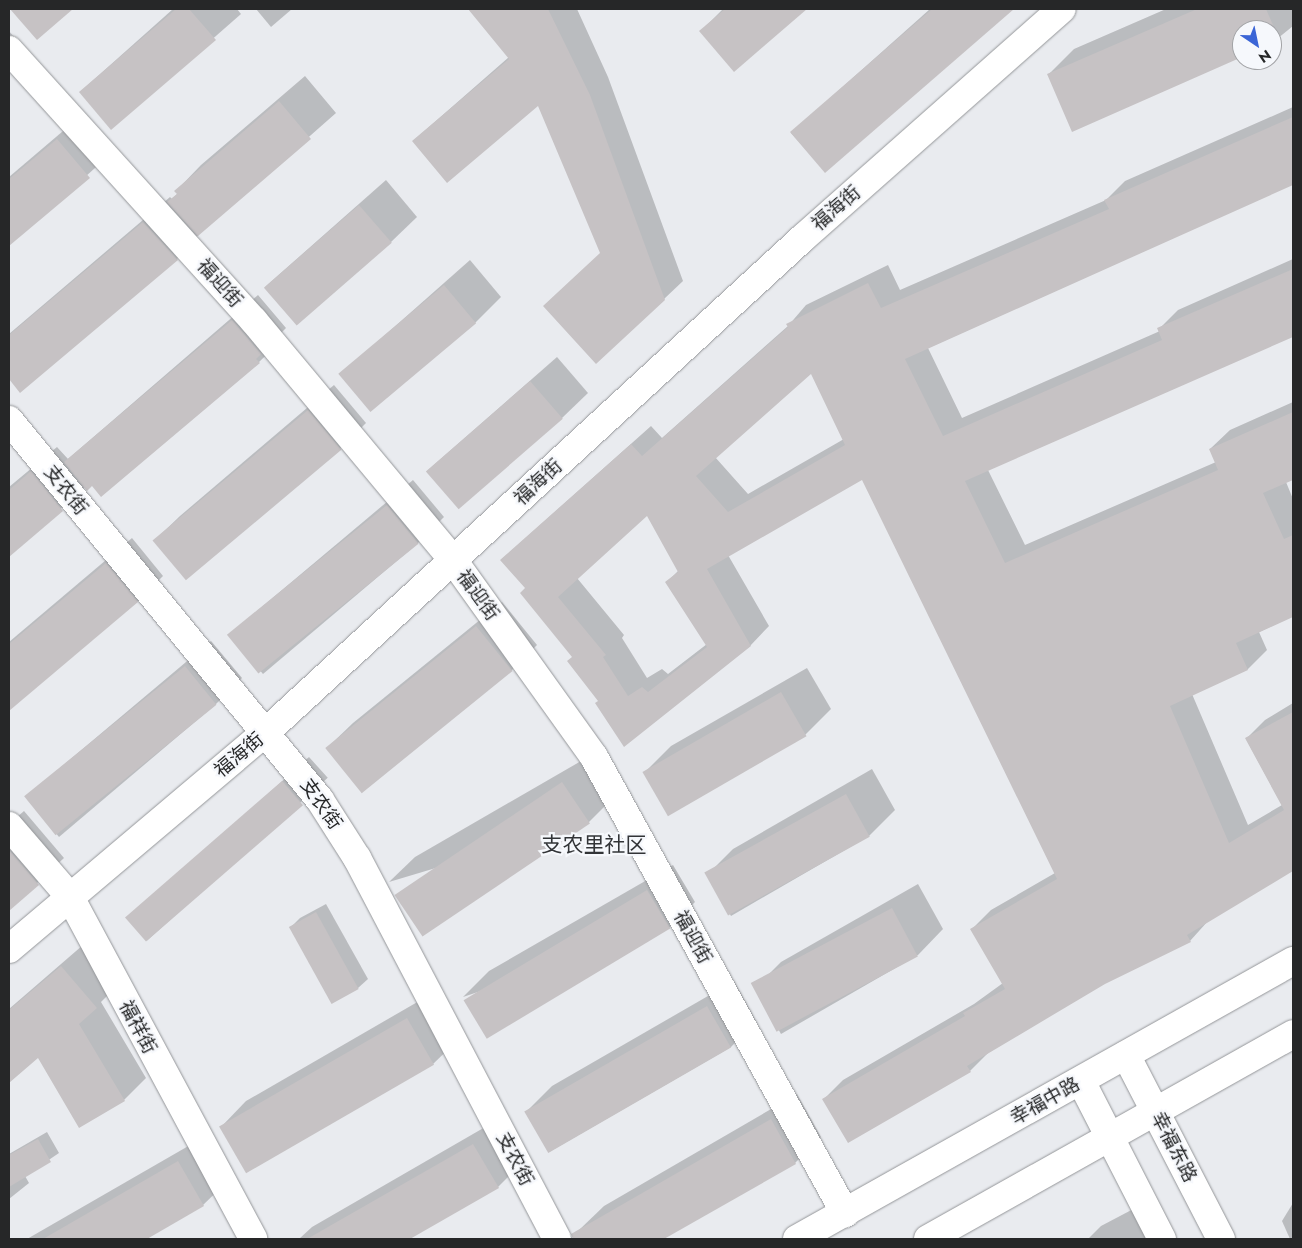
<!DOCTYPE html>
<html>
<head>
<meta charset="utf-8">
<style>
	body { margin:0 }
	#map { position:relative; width:1302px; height:1248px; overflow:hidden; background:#e9ebef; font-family:Jost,"Noto Sans SC",sans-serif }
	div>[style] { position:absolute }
	.shadow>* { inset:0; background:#0003; transform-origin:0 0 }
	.building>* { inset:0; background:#c6c2c4; transform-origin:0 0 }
	.roads { filter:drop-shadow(0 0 1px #949699) drop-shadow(0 0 1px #949699) }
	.minor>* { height:28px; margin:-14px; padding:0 14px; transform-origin:14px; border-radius:14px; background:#fff }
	span { translate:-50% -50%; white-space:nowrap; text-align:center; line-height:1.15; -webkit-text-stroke:4.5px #f6f8fc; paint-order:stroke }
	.street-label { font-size:19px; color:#262728 }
	.quarter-label { font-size:21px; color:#323437 }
	.frame { position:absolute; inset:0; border:10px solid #262728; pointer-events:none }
	.north { position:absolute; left:1232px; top:20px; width:50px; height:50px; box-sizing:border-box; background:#f6f8fc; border:1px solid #a3a4a7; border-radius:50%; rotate:146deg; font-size:14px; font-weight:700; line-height:20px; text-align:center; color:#262728 }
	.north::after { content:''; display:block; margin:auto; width:18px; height:22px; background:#3b65d6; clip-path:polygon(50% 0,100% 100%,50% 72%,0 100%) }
</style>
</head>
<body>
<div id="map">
	<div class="shadow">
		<div style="clip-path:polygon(12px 9px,71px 9px,37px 38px)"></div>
		<div style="clip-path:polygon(173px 9px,237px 9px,241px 14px,111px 128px,80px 92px)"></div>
		<div style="clip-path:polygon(256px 9px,292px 9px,271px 27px)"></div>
		<div style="clip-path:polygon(469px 9px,577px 9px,608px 77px,683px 281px,664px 299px,601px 253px,539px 103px,413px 141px,509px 57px)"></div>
		<div style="clip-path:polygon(723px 9px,805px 9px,734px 70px,701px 31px)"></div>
		<div style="clip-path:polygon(930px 9px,1012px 9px,825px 171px,791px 133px)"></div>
		<div style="clip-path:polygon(1166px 9px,1293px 9px,1293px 26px,1272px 43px,1272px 30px,1242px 30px,1048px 75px,1074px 49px)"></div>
		<div style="clip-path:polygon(9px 31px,28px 54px,9px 73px)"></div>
		<div style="clip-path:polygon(305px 76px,336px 113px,201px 232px,177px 259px,20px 391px,9px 377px,9px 334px,170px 197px,172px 199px,178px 193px,176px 191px,201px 165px)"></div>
		<div style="clip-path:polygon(evenodd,1293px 107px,1293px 184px,928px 348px,962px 418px,1160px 331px,1159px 329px,1178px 310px,1293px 259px,1293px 336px,988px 470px,1025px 545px,1216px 462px,1210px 449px,1230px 430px,1293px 402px,1293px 479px,1286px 482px,1293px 499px,1293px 616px,1259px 632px,1267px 650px,1248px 669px,1192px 694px,1248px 825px,1282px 805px,1246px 739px,1265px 720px,1293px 703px,1293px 870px,1208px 921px,1190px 941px,1105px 983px,989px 1052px,970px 1071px,824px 1099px,843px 1080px,974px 1004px,1003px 983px,972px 929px,991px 910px,1055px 873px,863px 478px,728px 555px,769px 626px,750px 646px,625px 745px,574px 656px,526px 588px,501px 560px,651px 426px,662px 438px,788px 326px,806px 305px,888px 265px,900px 290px,1106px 200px,1125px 181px,1293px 107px,811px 372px,844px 439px,748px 494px,715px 457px,811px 372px,1293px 107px,647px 514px,679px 570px,667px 582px,707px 644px,668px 674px,662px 669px,647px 678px,622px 638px,624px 635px,577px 578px,647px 514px)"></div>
		<div style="clip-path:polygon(83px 114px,114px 151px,9px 245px,9px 177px)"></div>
		<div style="clip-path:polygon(386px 180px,417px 217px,391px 242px,265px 287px)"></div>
		<div style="clip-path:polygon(470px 260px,501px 297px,475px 323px,340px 375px)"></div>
		<div style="clip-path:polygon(258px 295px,286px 328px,281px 333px,285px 337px,259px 362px,85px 487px,9px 555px,9px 487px,57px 447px,68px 459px)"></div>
		<div style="clip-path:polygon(557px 357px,588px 393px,562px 418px,427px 471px)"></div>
		<div style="clip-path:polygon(334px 385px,366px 423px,340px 449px,154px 541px,180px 516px)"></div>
		<div style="clip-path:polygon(413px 480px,444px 517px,418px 543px,263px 674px,231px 637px,257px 611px)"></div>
		<div style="clip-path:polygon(132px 538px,163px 576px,137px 602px,9px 709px,9px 642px)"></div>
		<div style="clip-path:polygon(502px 602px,537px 645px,512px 670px,362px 792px,327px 748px,353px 723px)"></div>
		<div style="clip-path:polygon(211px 641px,242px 678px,216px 704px,59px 837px,28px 799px,54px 773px)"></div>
		<div style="clip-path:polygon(807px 668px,831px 709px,805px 735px,645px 772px,671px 746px)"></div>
		<div style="left:309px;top:757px;width:28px;height:243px;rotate:48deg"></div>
		<div style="clip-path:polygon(588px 757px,615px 796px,589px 822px,389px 882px,415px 857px)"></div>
		<div style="clip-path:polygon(872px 769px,895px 810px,869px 836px,731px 916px,707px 875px,733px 849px)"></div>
		<div style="clip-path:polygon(24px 811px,64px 858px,9px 909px,9px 824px)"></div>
		<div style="clip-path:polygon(673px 865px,695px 902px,669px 928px,463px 997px,489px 971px)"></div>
		<div style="clip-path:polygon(918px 884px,943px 929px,918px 955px,781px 1034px,755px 988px,781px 962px)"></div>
		<div style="clip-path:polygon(326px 904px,368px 979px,358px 988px,333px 1002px,291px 927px,300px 918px)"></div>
		<div style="clip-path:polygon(83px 945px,118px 985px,101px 1002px,146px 1078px,124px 1100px,39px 1056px,9px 1082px,9px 1009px)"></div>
		<div style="clip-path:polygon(734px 981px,756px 1021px,731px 1047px,549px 1152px,526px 1112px,552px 1086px)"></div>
		<div style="clip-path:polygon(433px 993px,459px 1039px,433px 1064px,221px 1127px,246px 1101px)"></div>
		<div style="clip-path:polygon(797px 1094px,821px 1137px,795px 1163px,662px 1239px,583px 1239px,578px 1231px,604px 1206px)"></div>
		<div style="clip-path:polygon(499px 1119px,524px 1161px,498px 1187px,408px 1239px,299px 1239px,312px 1227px)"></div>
		<div style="clip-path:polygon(47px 1132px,59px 1153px,25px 1176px,29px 1183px,9px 1199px,9px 1154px)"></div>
		<div style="clip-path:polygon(204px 1137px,229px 1180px,203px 1205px,145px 1239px,27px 1239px)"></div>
		<div style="clip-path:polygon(1293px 1203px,1293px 1239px,1290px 1239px,1282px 1221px)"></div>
		<div style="clip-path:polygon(1139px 1206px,1156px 1239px,1088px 1239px,1101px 1226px)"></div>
	</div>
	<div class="building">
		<div style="clip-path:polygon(10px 9px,73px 9px,37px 40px)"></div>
		<div style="clip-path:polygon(176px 9px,189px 9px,216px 40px,111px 130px,79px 92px)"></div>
		<div style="clip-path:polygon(468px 9px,548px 9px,590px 95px,665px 300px,596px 364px,543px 306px,600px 253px,538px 106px,447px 183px,412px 141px,509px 59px)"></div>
		<div style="clip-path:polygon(725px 9px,807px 9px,734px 72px,699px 31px)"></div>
		<div style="clip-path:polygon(932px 9px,1014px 9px,825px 173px,790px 132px)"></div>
		<div style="clip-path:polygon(1197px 9px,1266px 9px,1280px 41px,1272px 44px,1272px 30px,1242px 30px,1242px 57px,1072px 132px,1047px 74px)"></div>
		<div style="clip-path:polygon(279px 101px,311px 139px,198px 236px,167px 202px,177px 194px,174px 191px)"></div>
		<div style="clip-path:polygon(evenodd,1293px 117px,1293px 185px,905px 359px,943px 436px,1162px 340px,1157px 328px,1293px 269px,1293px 337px,965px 481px,1005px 563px,1218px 470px,1209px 449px,1293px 412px,1293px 480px,1263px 493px,1284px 539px,1293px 535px,1293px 617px,1236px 643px,1248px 670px,1170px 706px,1229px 843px,1284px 810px,1245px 738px,1293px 712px,1293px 871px,1187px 935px,1191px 942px,1105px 984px,967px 1066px,971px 1072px,848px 1143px,822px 1099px,965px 1016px,963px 1013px,1005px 989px,970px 929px,1057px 879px,862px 480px,707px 569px,751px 646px,624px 747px,595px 703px,598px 701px,567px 661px,572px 657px,520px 593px,525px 588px,500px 560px,631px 444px,642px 456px,788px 327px,786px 324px,868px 283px,881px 308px,1109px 209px,1104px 200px,1293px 117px,811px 374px,845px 445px,728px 512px,696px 476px,811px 374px,1293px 117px,647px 516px,678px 572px,665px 582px,707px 647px,648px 692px,642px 687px,628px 696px,603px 657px,606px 655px,558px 597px,647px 516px)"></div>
		<div style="clip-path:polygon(57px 139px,90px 178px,9px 246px,9px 179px)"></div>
		<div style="left:359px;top:205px;width:50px;height:126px;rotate:49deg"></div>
		<div style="clip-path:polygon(143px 222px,178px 260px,20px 393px,9px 379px,9px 335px)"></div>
		<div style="left:444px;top:285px;width:50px;height:138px;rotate:50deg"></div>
		<div style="clip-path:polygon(232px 320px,261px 354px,256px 359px,260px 363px,101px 497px,92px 486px,87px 491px,64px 462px)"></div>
		<div style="left:530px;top:381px;width:50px;height:138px;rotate:49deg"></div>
		<div style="left:308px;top:410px;width:52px;height:203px;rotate:50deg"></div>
		<div style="clip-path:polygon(31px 471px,63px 511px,9px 557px,9px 490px)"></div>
		<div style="left:387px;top:505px;width:50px;height:206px;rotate:51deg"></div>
		<div style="clip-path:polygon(106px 563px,138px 602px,9px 711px,9px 644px)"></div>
		<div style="left:476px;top:626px;width:58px;height:194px;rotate:51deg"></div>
		<div style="left:185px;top:666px;width:50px;height:207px;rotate:51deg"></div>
		<div style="left:781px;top:692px;width:51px;height:160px;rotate:60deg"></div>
		<div style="left:282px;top:781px;width:32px;height:208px;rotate:49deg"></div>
		<div style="left:562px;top:782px;width:50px;height:202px;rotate:56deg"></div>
		<div style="left:846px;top:794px;width:49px;height:162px;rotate:61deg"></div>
		<div style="clip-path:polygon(9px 850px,39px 885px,9px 911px)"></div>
		<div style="left:647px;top:890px;width:45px;height:214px;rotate:59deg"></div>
		<div style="left:892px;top:908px;width:55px;height:160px;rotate:62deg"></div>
		<div style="left:316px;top:912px;width:88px;height:31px;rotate:61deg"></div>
		<div style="clip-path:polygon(61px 966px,97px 1008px,79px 1024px,125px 1101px,79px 1128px,38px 1058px,9px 1083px,9px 1010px)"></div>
		<div style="left:707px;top:1006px;width:48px;height:211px;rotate:60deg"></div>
		<div style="left:407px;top:1018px;width:54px;height:217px;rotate:60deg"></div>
		<div style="clip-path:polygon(771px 1119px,796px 1164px,664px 1239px,573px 1239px,571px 1234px)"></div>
		<div style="clip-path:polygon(38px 1139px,51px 1162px,9px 1187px,9px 1155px)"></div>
		<div style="clip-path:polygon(473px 1144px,499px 1188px,410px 1239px,307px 1239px)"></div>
		<div style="clip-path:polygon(178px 1161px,204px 1206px,147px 1239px,43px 1239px)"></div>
	</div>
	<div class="roads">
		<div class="minor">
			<div style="left:9px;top:50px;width:365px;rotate:47.9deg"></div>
			<div style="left:254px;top:321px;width:311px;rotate:50.2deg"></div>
			<div style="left:453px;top:560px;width:242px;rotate:54.4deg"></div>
			<div style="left:594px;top:757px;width:521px;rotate:61.17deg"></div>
			<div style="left:9px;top:420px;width:491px;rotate:50.7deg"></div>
			<div style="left:320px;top:800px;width:69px;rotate:57.5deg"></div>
			<div style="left:357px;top:858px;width:430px;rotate:62.3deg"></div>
			<div style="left:9px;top:826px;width:94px;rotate:49.3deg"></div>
			<div style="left:70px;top:897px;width:388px;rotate:61.8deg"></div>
			<div style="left:9px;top:949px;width:336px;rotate:-40.2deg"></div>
			<div style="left:266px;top:732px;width:731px;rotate:-42.62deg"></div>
			<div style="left:804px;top:237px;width:344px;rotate:-41.5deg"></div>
			<div style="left:1126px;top:1055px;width:207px;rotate:62.7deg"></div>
			<div style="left:1081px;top:1081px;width:178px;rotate:62.9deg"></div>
			<div style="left:797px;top:1239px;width:569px;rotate:-29.27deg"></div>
			<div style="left:928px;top:1239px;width:419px;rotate:-29.3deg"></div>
		</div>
	</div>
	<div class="street-label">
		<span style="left:836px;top:208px;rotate:-41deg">福海街</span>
		<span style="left:220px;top:283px;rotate:48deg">福迎街</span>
		<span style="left:538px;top:482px;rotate:-43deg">福海街</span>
		<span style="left:66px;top:490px;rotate:51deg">支农街</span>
		<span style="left:478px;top:595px;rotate:54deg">福迎街</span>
		<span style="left:239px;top:755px;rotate:-40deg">福海街</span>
		<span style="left:321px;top:804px;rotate:55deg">支农街</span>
		<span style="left:693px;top:937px;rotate:61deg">福迎街</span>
		<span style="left:138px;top:1027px;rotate:62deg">福祥街</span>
		<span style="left:1045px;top:1101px;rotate:-29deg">幸福中路</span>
		<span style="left:1174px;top:1147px;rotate:63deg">幸福东路</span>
		<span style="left:515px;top:1159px;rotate:62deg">支农街</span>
	</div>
	<div class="quarter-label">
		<span style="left:594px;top:845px">支农里社区</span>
	</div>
	<div class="frame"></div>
	<div class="north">N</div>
</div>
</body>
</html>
